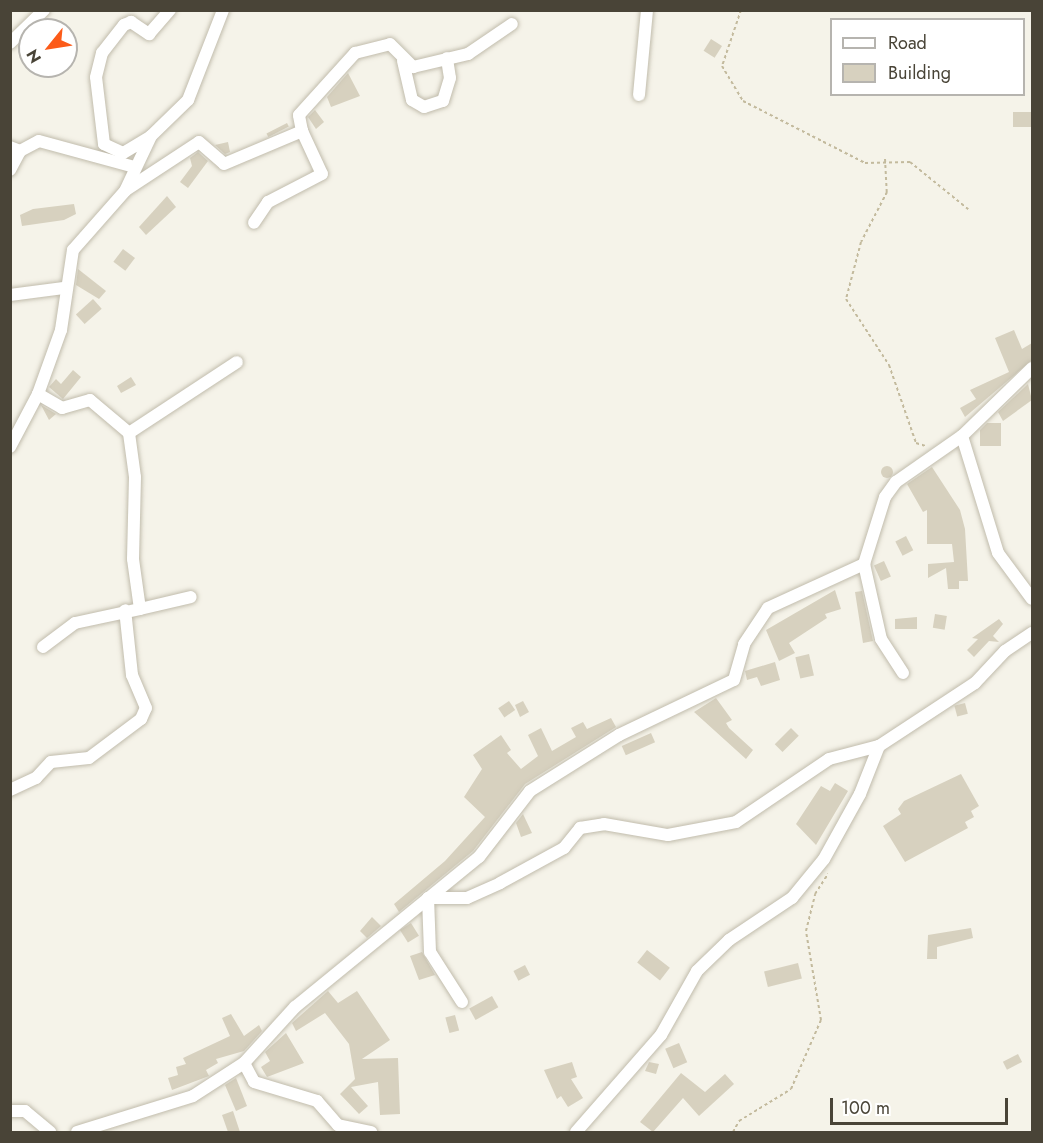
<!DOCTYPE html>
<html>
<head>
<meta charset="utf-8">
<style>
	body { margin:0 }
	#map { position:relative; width:1043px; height:1143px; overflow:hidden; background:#f5f3e9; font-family:Jost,sans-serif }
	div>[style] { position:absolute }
	.building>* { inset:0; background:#d7d1bf; transform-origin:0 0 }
	.round { border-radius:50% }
	.path>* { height:2px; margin-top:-1px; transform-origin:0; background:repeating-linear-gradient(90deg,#c3ba9d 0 3px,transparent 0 6px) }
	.roads { filter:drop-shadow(0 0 2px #c1bcac) drop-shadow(0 0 2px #c1bcac) }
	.minor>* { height:12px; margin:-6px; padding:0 6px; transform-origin:6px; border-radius:6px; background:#fff }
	span { translate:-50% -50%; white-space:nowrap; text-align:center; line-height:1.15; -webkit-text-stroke:5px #fff; paint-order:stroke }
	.frame { position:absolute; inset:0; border:12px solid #494437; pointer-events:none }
	.legend { position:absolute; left:830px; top:18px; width:195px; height:78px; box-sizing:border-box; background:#fff; border:2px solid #b6b4af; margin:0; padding:8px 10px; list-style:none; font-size:18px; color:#494437 }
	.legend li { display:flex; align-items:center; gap:12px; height:30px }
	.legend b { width:30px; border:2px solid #b6b4af }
	.north { position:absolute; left:18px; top:18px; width:60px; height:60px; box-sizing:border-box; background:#fff; border:2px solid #b6b4af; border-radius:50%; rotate:240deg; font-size:16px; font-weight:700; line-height:24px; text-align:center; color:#494437 }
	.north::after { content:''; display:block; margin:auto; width:21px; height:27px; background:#fc5b19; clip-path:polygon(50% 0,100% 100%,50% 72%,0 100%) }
	.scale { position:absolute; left:830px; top:1098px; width:178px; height:27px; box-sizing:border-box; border:3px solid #494437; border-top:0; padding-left:8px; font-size:18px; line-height:21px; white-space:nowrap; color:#494437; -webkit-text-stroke:4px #fff; paint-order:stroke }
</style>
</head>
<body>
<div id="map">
	<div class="building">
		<div style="left:711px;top:39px;width:13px;height:14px;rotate:32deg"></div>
		<div style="clip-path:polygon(348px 73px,360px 96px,331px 107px,327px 97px)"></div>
		<div style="clip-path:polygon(315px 110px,324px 122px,316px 129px,308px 117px)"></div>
		<div style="left:1032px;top:112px;width:15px;height:19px;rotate:90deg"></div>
		<div style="left:287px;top:123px;width:4px;height:23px;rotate:63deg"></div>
		<div style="clip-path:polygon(228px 142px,230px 152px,225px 154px,215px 145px)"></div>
		<div style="clip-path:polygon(198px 152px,208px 161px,188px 188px,180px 182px,192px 166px,190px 158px)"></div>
		<div style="clip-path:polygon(167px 196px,176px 207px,146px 235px,139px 227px)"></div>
		<div style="clip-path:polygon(74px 204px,76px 214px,64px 220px,22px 226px,20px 215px,33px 209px)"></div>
		<div style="left:123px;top:249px;width:15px;height:16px;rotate:37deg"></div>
		<div style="clip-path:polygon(78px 269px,106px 291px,99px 299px,76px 285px)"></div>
		<div style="left:93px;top:299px;width:13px;height:23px;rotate:48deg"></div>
		<div style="clip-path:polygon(1014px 330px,1022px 349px,1032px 343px,1032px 360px,965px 417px,960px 408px,976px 399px,970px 390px,1009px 372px,995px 338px)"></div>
		<div style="clip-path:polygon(73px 370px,81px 377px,63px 399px,49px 387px,56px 379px,61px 384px)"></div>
		<div style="clip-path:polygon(131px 377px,136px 385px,121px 393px,117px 386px)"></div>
		<div style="clip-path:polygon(1028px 384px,1032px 400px,1003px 421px,998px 412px)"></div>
		<div style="clip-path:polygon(41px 405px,56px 414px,49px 420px)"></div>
		<div style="clip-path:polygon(987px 423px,1001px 423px,1001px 446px,980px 446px,980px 430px)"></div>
		<div class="round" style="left:881px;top:466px;width:12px;height:12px"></div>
		<div style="clip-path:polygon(932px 467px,960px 510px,965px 529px,968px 581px,959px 581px,959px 589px,948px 589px,946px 568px,928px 578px,928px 564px,954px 562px,952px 544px,927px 544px,927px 510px,923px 512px,907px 484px)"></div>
		<div style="left:906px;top:536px;width:16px;height:12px;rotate:63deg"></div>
		<div style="left:884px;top:561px;width:17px;height:11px;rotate:66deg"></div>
		<div style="clip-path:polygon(835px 590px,841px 609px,825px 614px,827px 618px,789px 643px,795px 653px,779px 661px,766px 630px)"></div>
		<div style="clip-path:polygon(862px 591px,873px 641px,863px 643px,855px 592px)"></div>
		<div style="left:935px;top:614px;width:12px;height:14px;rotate:9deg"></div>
		<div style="clip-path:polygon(917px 617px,917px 629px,895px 629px,895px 619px)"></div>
		<div style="clip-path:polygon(999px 619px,1003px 624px,993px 636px,999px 642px,989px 641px,974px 657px,967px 650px,978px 639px,972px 638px)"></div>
		<div style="left:809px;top:654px;width:22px;height:14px;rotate:77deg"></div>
		<div style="clip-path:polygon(775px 662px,780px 680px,761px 686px,757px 677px,747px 680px,745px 671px)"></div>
		<div style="clip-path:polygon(716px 698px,732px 720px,726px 723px,729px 728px,753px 750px,746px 759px,694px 712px)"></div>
		<div style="left:509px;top:701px;width:11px;height:13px;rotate:56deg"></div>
		<div style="clip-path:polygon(523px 701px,529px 712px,520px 717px,515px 705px)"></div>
		<div style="left:965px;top:703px;width:11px;height:11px;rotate:75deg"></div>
		<div style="clip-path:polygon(611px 718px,616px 727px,525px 784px,473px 851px,399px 912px,394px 904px,445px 861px,485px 817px,464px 797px,482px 769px,473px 755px,501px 735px,511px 750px,507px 753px,521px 769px,538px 756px,528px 735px,541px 728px,552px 751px,576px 737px,571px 728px,583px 722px,587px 729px)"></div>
		<div style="left:791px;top:728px;width:11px;height:23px;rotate:45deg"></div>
		<div style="left:651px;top:733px;width:10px;height:32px;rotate:66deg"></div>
		<div style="clip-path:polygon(961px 774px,979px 806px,971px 811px,974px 817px,965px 822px,968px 828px,905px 862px,883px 826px,901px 814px,898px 809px,904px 801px)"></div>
		<div style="clip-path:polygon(835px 783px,848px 791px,816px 845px,796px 824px,821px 786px,830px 791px)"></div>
		<div style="clip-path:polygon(523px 814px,532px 833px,521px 837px,516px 823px)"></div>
		<div style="clip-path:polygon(372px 917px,381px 926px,367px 938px,360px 931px)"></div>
		<div style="left:411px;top:923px;width:15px;height:13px;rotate:58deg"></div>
		<div style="clip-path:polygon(971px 928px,973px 938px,937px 947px,937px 959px,927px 959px,928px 935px)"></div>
		<div style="left:647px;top:950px;width:29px;height:16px;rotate:38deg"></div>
		<div style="clip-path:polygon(422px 952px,435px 975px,419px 980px,410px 956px)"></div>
		<div style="left:798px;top:963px;width:16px;height:35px;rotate:76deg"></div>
		<div style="left:525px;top:965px;width:11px;height:13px;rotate:63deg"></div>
		<div style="clip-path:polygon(328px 991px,338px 1003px,357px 991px,390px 1040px,362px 1059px,398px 1058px,400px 1114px,380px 1115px,378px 1082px,351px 1087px,368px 1106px,359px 1114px,340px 1094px,355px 1079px,349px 1044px,325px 1013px,296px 1031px,292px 1023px)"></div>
		<div style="left:492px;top:996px;width:13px;height:26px;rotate:61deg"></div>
		<div style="clip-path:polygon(231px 1014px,244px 1036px,259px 1025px,262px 1031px,244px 1051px,216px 1059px,218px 1063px,206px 1070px,209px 1076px,172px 1090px,168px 1078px,178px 1075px,176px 1067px,186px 1064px,183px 1058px,230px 1036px,222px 1018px)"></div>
		<div style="left:455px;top:1015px;width:16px;height:10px;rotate:75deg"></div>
		<div style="clip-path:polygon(286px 1033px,304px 1063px,267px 1077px,261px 1067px,270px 1061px,265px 1052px)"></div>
		<div style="left:679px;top:1043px;width:21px;height:15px;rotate:67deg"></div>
		<div style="left:1018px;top:1054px;width:9px;height:17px;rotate:63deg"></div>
		<div style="clip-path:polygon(572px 1062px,577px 1077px,571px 1079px,583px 1098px,568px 1107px,561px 1096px,557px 1099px,544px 1070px)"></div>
		<div style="clip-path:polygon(649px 1062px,659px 1064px,656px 1074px,645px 1071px)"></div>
		<div style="clip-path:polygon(681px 1073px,705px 1092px,725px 1074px,734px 1084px,699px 1116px,683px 1098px,653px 1132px,640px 1122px)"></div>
		<div style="clip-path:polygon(236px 1078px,247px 1106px,236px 1111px,225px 1085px)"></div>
		<div style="clip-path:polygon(233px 1111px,240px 1132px,228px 1132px,222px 1115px)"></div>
	</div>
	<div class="path">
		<div style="left:741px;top:10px;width:59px;rotate:108.7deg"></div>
		<div style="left:722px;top:66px;width:41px;rotate:59deg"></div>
		<div style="left:743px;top:101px;width:137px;rotate:26.9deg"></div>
		<div style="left:865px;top:163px;width:45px;rotate:-1.3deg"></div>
		<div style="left:910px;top:162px;width:75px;rotate:39deg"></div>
		<div style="left:885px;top:159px;width:33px;rotate:87deg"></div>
		<div style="left:887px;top:192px;width:56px;rotate:117.5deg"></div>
		<div style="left:861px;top:242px;width:59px;rotate:104.7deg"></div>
		<div style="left:846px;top:299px;width:79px;rotate:56.9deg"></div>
		<div style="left:889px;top:365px;width:83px;rotate:70.9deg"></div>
		<div style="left:916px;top:443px;width:10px;rotate:17deg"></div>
		<div style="left:733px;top:1132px;width:13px;rotate:-61deg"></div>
		<div style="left:739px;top:1121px;width:61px;rotate:-31.6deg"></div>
		<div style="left:791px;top:1089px;width:75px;rotate:-66.5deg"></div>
		<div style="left:821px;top:1020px;width:90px;rotate:-99.6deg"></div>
		<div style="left:806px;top:931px;width:38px;rotate:-76deg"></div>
		<div style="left:815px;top:894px;width:24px;rotate:-57deg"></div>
	</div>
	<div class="roads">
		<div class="minor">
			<div style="left:10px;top:43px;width:47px;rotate:-44.1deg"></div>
			<div style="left:403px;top:61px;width:40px;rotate:77deg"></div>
			<div style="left:412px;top:100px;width:14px;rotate:30deg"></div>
			<div style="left:424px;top:107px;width:20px;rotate:-18deg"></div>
			<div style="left:443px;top:101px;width:24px;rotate:-73deg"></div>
			<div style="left:450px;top:78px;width:20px;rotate:-99deg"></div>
			<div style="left:639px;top:95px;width:85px;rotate:-84.6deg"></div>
			<div style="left:302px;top:131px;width:16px;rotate:-101deg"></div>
			<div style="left:299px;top:115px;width:84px;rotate:-47.9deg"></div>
			<div style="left:355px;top:53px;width:36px;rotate:-14deg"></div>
			<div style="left:390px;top:44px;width:33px;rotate:45deg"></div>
			<div style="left:413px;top:67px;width:57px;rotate:-13.3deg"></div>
			<div style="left:468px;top:54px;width:53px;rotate:-34.3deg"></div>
			<div style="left:150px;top:137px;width:31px;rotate:149deg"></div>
			<div style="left:123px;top:153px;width:21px;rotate:-155deg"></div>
			<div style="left:104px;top:144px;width:67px;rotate:-96.8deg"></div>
			<div style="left:96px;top:77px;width:25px;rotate:-76deg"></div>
			<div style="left:102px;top:53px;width:36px;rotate:-52deg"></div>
			<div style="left:124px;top:25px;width:8px;rotate:-23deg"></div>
			<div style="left:131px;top:22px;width:22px;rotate:34deg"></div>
			<div style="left:149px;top:34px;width:32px;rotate:-49deg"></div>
			<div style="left:10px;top:147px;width:11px;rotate:22deg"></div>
			<div style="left:20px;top:151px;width:21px;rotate:-28deg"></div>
			<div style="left:39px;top:141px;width:99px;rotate:15.2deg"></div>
			<div style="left:10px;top:170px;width:21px;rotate:-62deg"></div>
			<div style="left:126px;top:190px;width:87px;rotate:-33.3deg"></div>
			<div style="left:199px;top:142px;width:33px;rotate:41deg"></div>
			<div style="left:224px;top:164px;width:85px;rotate:-22.9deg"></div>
			<div style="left:302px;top:131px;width:47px;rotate:65.1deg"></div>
			<div style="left:322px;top:174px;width:61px;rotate:152.6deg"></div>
			<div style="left:268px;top:202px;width:25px;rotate:124deg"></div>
			<div style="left:10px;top:295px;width:54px;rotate:-7.4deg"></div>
			<div style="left:1032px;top:368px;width:98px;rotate:135.8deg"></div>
			<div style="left:962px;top:436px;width:122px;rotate:72.9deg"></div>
			<div style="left:998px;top:553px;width:57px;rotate:53.5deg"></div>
			<div style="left:38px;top:394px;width:28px;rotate:30deg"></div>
			<div style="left:62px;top:408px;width:29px;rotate:-16deg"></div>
			<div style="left:90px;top:400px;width:51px;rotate:40.2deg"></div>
			<div style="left:10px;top:447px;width:60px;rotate:-62.2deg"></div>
			<div style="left:38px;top:394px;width:68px;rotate:-70.2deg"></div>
			<div style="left:61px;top:330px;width:81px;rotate:-81.5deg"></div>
			<div style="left:73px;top:250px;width:79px;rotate:-48.6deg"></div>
			<div style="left:125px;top:191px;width:61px;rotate:-64.7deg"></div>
			<div style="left:151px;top:136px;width:52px;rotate:-44.2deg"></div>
			<div style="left:188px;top:100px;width:97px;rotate:-68.7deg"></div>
			<div style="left:140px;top:609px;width:52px;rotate:-13.2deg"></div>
			<div style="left:43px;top:647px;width:40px;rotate:-37deg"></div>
			<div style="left:75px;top:623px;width:66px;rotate:-12.2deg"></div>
			<div style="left:140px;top:609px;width:50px;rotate:-98deg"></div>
			<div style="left:133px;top:559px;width:82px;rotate:-88.6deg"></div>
			<div style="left:135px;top:477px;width:44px;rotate:-97.8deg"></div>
			<div style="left:129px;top:433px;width:129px;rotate:-33.3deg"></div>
			<div style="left:903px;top:673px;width:40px;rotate:-122.9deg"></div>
			<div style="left:881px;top:639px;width:77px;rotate:-102.8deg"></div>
			<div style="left:864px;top:564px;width:70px;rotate:-72.6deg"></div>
			<div style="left:885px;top:497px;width:19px;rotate:-54deg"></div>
			<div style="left:896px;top:482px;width:80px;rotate:-34.9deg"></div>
			<div style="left:10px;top:790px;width:29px;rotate:-25deg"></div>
			<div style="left:36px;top:778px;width:22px;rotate:-47deg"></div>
			<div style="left:51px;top:762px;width:38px;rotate:-6deg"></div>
			<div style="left:89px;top:758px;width:65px;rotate:-36.9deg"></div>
			<div style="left:141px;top:719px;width:12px;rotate:-66deg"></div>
			<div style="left:146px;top:708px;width:36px;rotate:-113deg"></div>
			<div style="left:132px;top:675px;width:65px;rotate:-96.1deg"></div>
			<div style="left:462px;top:1002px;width:59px;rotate:-122.6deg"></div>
			<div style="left:430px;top:952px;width:54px;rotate:-92.1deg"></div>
			<div style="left:428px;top:898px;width:39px"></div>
			<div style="left:467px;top:898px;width:36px;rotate:-24deg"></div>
			<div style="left:500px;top:883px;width:73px;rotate:-28.7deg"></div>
			<div style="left:564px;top:848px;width:26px;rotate:-51deg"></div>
			<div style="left:580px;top:828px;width:24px;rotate:-9deg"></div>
			<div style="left:604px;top:824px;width:65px;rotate:9.8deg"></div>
			<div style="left:668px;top:835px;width:69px;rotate:-10.8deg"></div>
			<div style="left:736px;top:822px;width:112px;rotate:-34.1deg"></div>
			<div style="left:829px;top:759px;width:52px;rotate:-14.6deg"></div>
			<div style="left:244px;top:1063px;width:76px;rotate:-47.7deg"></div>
			<div style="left:295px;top:1007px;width:237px;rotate:-39.2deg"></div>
			<div style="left:479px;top:857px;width:83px;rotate:-52.3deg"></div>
			<div style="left:530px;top:791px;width:105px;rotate:-32.2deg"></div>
			<div style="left:619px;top:735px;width:127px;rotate:-25.6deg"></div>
			<div style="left:734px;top:680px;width:37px;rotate:-74deg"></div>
			<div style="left:744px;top:644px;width:43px;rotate:-56.3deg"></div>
			<div style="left:768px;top:608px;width:106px;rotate:-24.6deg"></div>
			<div style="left:10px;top:1111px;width:15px"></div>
			<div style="left:25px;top:1111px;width:33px;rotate:40deg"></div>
			<div style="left:77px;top:1132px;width:121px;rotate:-17.2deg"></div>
			<div style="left:193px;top:1096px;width:61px;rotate:-32.9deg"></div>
			<div style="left:244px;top:1063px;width:21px;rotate:62deg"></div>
			<div style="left:254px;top:1082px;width:66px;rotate:16.8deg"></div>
			<div style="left:317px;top:1101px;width:32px;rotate:49deg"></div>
			<div style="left:338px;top:1125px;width:34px;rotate:12deg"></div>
			<div style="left:576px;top:1132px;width:129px;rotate:-48.8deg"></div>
			<div style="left:661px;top:1035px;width:73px;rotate:-60.6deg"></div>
			<div style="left:697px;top:971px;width:45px;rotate:-44.1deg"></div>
			<div style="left:729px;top:940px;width:76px;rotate:-33.7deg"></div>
			<div style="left:792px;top:898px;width:50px;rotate:-50.6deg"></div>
			<div style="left:824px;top:859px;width:74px;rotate:-61deg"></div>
			<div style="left:860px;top:794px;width:52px;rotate:-68.4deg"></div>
			<div style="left:879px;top:746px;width:115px;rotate:-33.3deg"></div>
			<div style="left:975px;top:683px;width:44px;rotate:-46.8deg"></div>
			<div style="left:1005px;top:651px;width:32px;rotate:-34deg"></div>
		</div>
	</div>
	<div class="frame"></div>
	<ul class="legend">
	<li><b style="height:8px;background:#fff"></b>Road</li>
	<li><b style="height:16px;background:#d7d1bf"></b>Building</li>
	</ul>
	<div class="north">N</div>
	<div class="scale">100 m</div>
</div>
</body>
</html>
